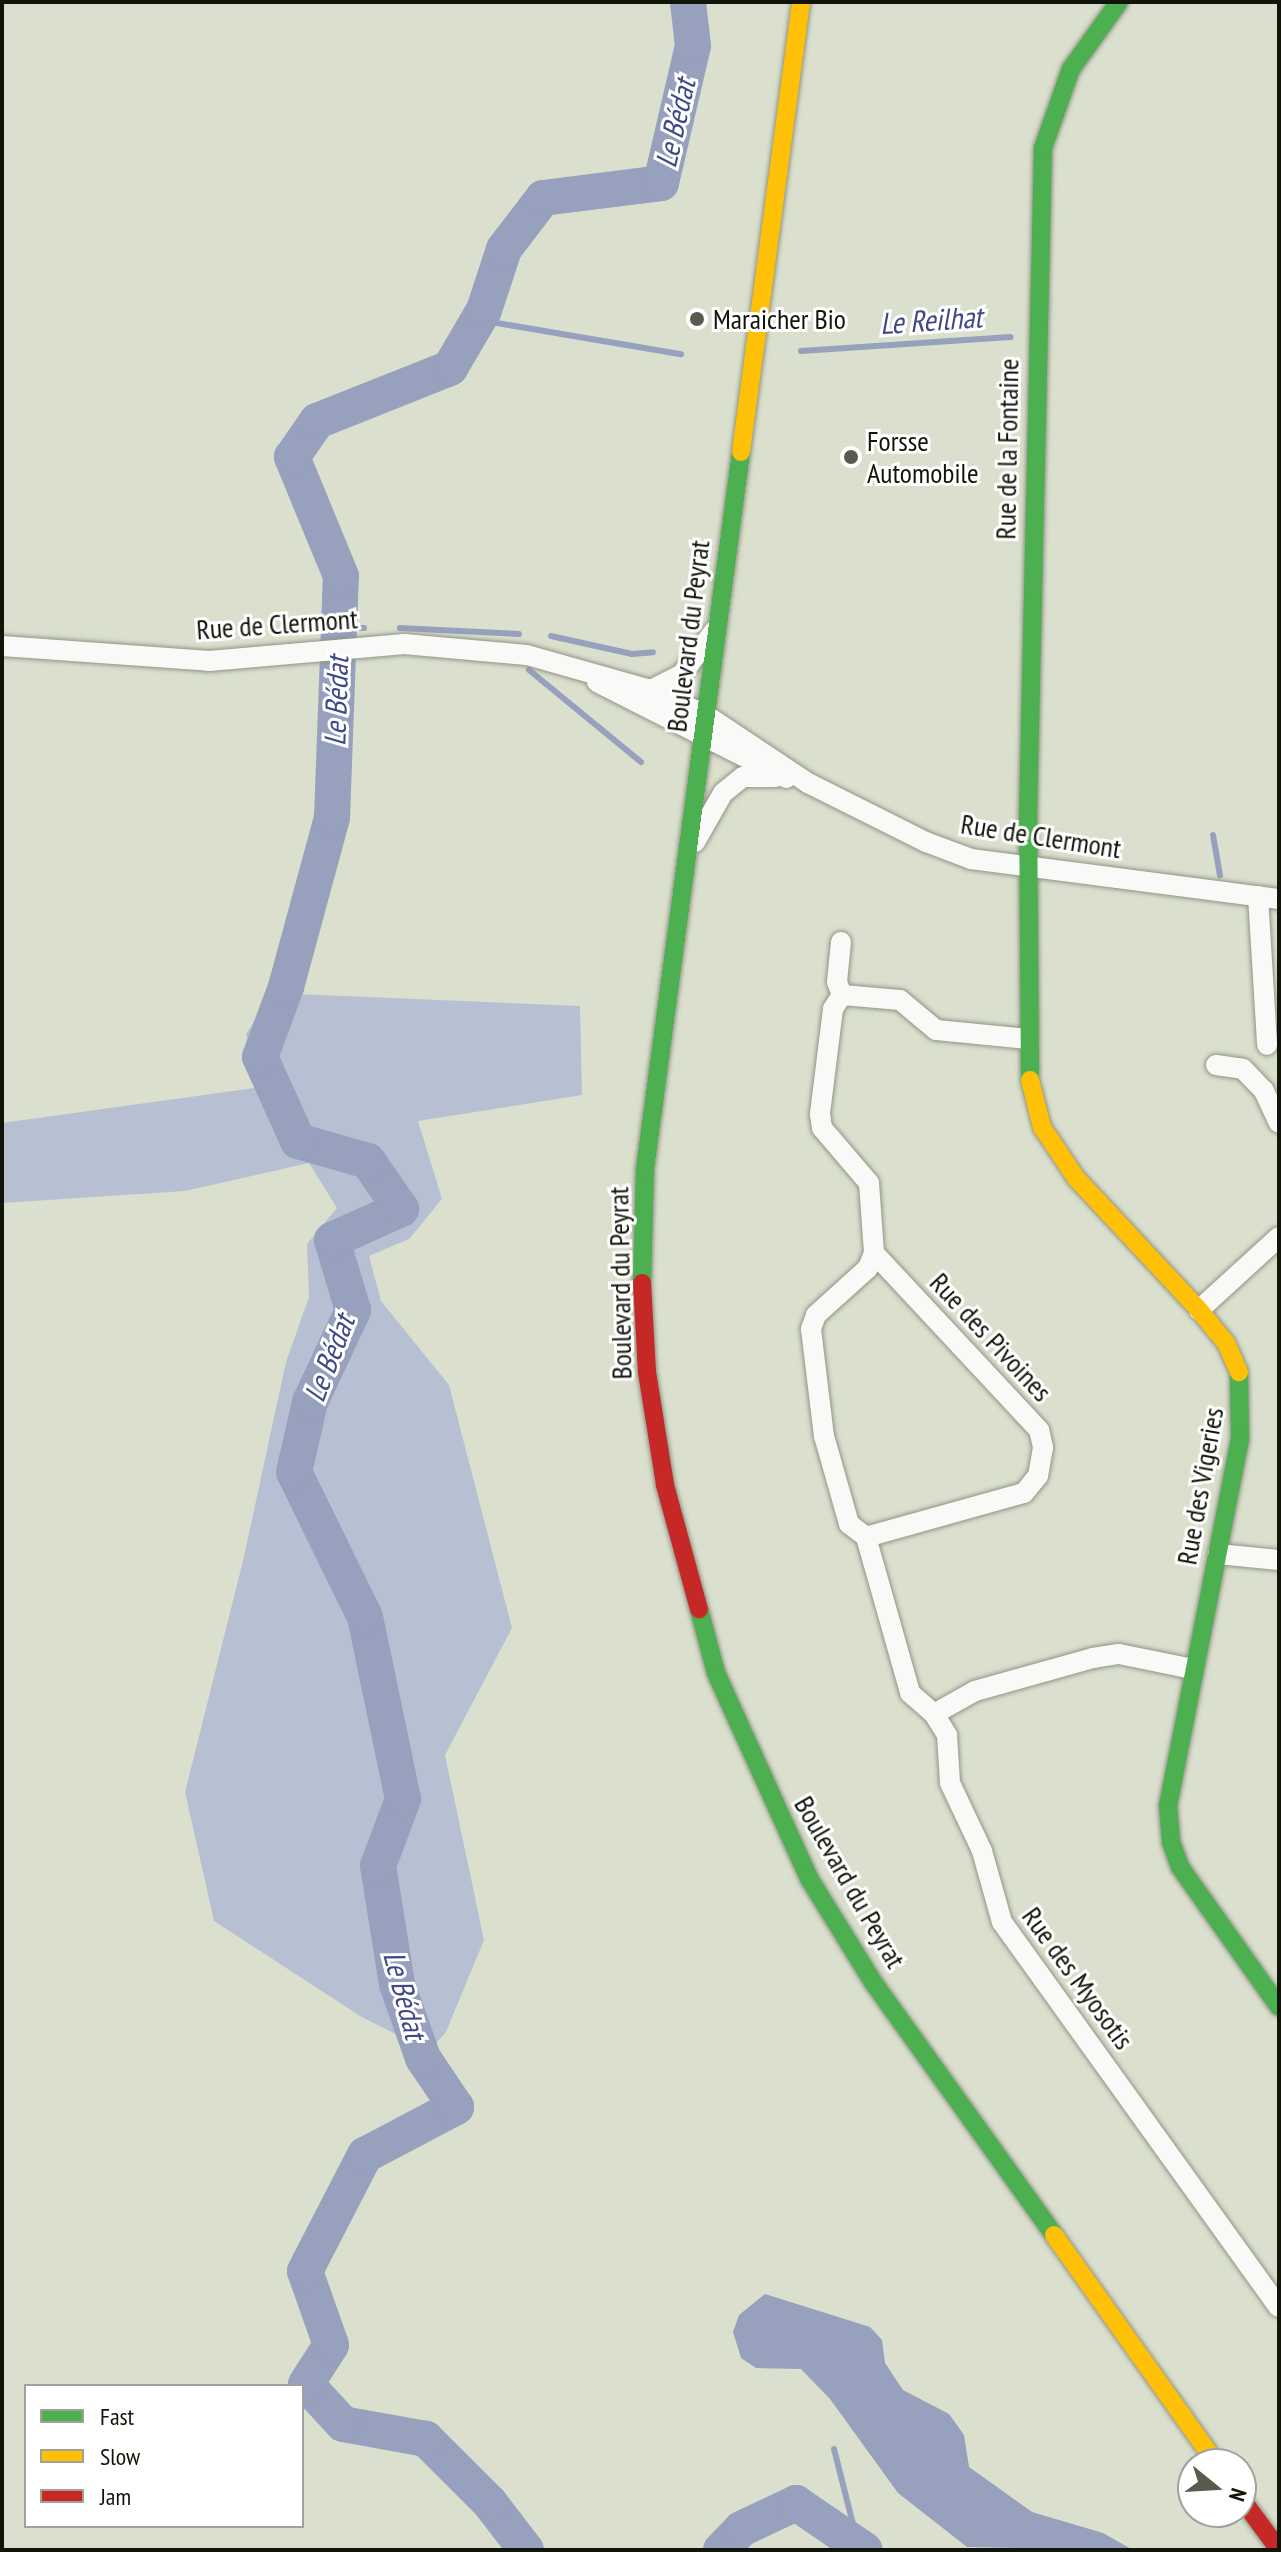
<!DOCTYPE html>
<html>
<head>
<meta charset="utf-8">
<style>
	body { margin:0 }
	#map { position:relative; width:1281px; height:2552px; overflow:hidden; background:#dae0cd; font-family:"PT Sans Narrow",sans-serif }
	div>[style] { position:absolute }
	.forest>* { inset:0; background:#b7c0d3 }
	.water>* { inset:0; background:#97a0bc }
	.stream>* { height:6px; margin:-3px; padding:0 3px; transform-origin:3px; border-radius:3px; background:#97a0bc }
	.river>* { height:36px; margin:-18px; padding:0 18px; transform-origin:18px; border-radius:18px; background:#97a0bc }
	.roads { filter:drop-shadow(0 0 2px #909486) drop-shadow(0 0 2px #909486) }
	.street>* { height:20px; margin:-10px; padding:0 10px; transform-origin:10px; border-radius:10px; background:#f9faf8 }
	.fast>* { height:18px; margin:-9px; padding:0 9px; transform-origin:9px; border-radius:9px; background:#4caf50 }
	.slow>* { height:18px; margin:-9px; padding:0 9px; transform-origin:9px; border-radius:9px; background:#ffc107 }
	.jam>* { height:18px; margin:-9px; padding:0 9px; transform-origin:9px; border-radius:9px; background:#c62828 }
	.dots>* { width:22px; height:22px; translate:-50% -50%; box-sizing:border-box; border:4px solid #fff; border-radius:50% }
	span { translate:-50% -50%; white-space:nowrap; text-align:center; line-height:1.15; -webkit-text-stroke:6px #fff; paint-order:stroke }
	.poi-label { font-size:28px; color:#111509 }
	.left { translate:0 -50%; text-align:left }
	.street-label { font-size:28px; color:#111509 }
	.water-label { font-size:30px; color:#404987; font-style:italic }
	.frame { position:absolute; inset:0; border:4px solid #111509; pointer-events:none }
	.legend { position:absolute; left:24px; top:2384px; width:280px; height:144px; box-sizing:border-box; background:#fff; border:2px solid #a0a19d; margin:0; padding:10px 14px; list-style:none; font-size:24px; color:#111509 }
	.legend li { display:flex; align-items:center; gap:16px; height:40px }
	.legend b { width:40px; border:2px solid #a0a19d }
	.north { position:absolute; left:1177px; top:2448px; width:80px; height:80px; box-sizing:border-box; background:#fff; border:2px solid #a0a19d; border-radius:50%; rotate:108deg; font-size:22px; font-weight:700; line-height:32px; text-align:center; color:#111509 }
	.north::after { content:''; display:block; margin:auto; width:28px; height:36px; background:#575c4e; clip-path:polygon(50% 0,100% 100%,50% 72%,0 100%) }
</style>
</head>
<body>
<div id="map">
	<div class="forest">
		<div style="clip-path:polygon(273px 993px,580px 1006px,582px 1095px,418px 1121px,442px 1199px,409px 1239px,369px 1256px,381px 1301px,449px 1385px,512px 1628px,445px 1755px,484px 1940px,446px 2032px,429px 2051px,360px 2016px,214px 1921px,185px 1792px,243px 1561px,286px 1362px,309px 1297px,307px 1244px,337px 1208px,309px 1163px,185px 1191px,2px 1203px,2px 1123px,261px 1087px,246px 1034px)"></div>
	</div>
	<div class="water">
		<div style="clip-path:polygon(765px 2294px,870px 2327px,882px 2340px,885px 2363px,903px 2390px,949px 2414px,964px 2435px,969px 2467px,1032px 2512px,1103px 2533px,1133px 2550px,967px 2547px,898px 2493px,830px 2399px,801px 2369px,756px 2368px,741px 2358px,733px 2332px,739px 2315px)"></div>
	</div>
	<div class="stream">
		<div style="left:479px;top:320px;width:205px;rotate:9.6deg"></div>
		<div style="left:801px;top:351px;width:210px;rotate:-3.8deg"></div>
		<div style="left:400px;top:628px;width:119px;rotate:2.9deg"></div>
		<div style="left:551px;top:636px;width:83px;rotate:12.5deg"></div>
		<div style="left:632px;top:654px;width:21px;rotate:-5deg"></div>
		<div style="left:347px;top:647px;width:19px;rotate:-90deg"></div>
		<div style="left:347px;top:628px;width:17px"></div>
		<div style="left:529px;top:670px;width:145px;rotate:39.4deg"></div>
		<div style="left:1213px;top:835px;width:41px;rotate:80.1deg"></div>
		<div style="left:1275px;top:1027px;width:14px;rotate:82deg"></div>
		<div style="left:834px;top:2449px;width:98px;rotate:75.8deg"></div>
	</div>
	<div class="river">
		<div style="left:526px;top:2550px;width:59px;rotate:-127.5deg"></div>
		<div style="left:490px;top:2503px;width:91px;rotate:-135deg"></div>
		<div style="left:426px;top:2439px;width:84px;rotate:-169.8deg"></div>
		<div style="left:343px;top:2424px;width:54px;rotate:-132.8deg"></div>
		<div style="left:306px;top:2384px;width:46px;rotate:-57.3deg"></div>
		<div style="left:331px;top:2345px;width:78px;rotate:-109.4deg"></div>
		<div style="left:305px;top:2271px;width:131px;rotate:-62.7deg"></div>
		<div style="left:365px;top:2155px;width:103px;rotate:-27.8deg"></div>
		<div style="left:456px;top:2107px;width:59px;rotate:-124deg"></div>
		<div style="left:423px;top:2058px;width:78px;rotate:-109.4deg"></div>
		<div style="left:397px;top:1984px;width:120px;rotate:-99.1deg"></div>
		<div style="left:378px;top:1866px;width:72px;rotate:-69.5deg"></div>
		<div style="left:403px;top:1799px;width:186px;rotate:-101.8deg"></div>
		<div style="left:365px;top:1617px;width:161px;rotate:-116.1deg"></div>
		<div style="left:294px;top:1472px;width:72px;rotate:-77.1deg"></div>
		<div style="left:310px;top:1402px;width:102px;rotate:-64.9deg"></div>
		<div style="left:353px;top:1310px;width:73px;rotate:-106.7deg"></div>
		<div style="left:332px;top:1240px;width:76px;rotate:-24.2deg"></div>
		<div style="left:401px;top:1209px;width:58px;rotate:-124.5deg"></div>
		<div style="left:368px;top:1161px;width:73px;rotate:-164.1deg"></div>
		<div style="left:298px;top:1141px;width:92px;rotate:-114.3deg"></div>
		<div style="left:260px;top:1057px;width:75px;rotate:-69.6deg"></div>
		<div style="left:286px;top:987px;width:175px;rotate:-74.8deg"></div>
		<div style="left:332px;top:818px;width:242px;rotate:-87.9deg"></div>
		<div style="left:341px;top:576px;width:129px;rotate:-112.4deg"></div>
		<div style="left:292px;top:457px;width:44px;rotate:-55.2deg"></div>
		<div style="left:317px;top:421px;width:143px;rotate:-21.7deg"></div>
		<div style="left:450px;top:368px;width:67px;rotate:-59.6deg"></div>
		<div style="left:484px;top:310px;width:64px;rotate:-71.8deg"></div>
		<div style="left:504px;top:249px;width:64px;rotate:-52.6deg"></div>
		<div style="left:543px;top:198px;width:119px;rotate:-7.2deg"></div>
		<div style="left:661px;top:183px;width:141px;rotate:-76.9deg"></div>
		<div style="left:693px;top:46px;width:44px;rotate:-96.5deg"></div>
		<div style="left:721px;top:2550px;width:29px;rotate:-46deg"></div>
		<div style="left:741px;top:2529px;width:61px;rotate:-25.3deg"></div>
		<div style="left:796px;top:2503px;width:83px;rotate:34.3deg"></div>
	</div>
	<div class="roads">
		<div class="street">
			<div style="left:2px;top:646px;width:208px;rotate:4.1deg"></div>
			<div style="left:209px;top:661px;width:196px;rotate:-5deg"></div>
			<div style="left:404px;top:644px;width:123px;rotate:5.1deg"></div>
			<div style="left:527px;top:655px;width:129px;rotate:15.8deg"></div>
			<div style="left:651px;top:690px;width:60px;rotate:24.4deg"></div>
			<div style="left:706px;top:715px;width:123px;rotate:33.7deg"></div>
			<div style="left:808px;top:783px;width:132px;rotate:26.6deg"></div>
			<div style="left:926px;top:842px;width:48px;rotate:20.7deg"></div>
			<div style="left:971px;top:859px;width:311px;rotate:7.4deg"></div>
			<div style="left:597px;top:682px;width:212px;rotate:26.9deg"></div>
			<div style="left:651px;top:690px;width:35px;rotate:-27deg"></div>
			<div style="left:682px;top:674px;width:54px;rotate:-53.3deg"></div>
			<div style="left:695px;top:842px;width:56px;rotate:-60.3deg"></div>
			<div style="left:723px;top:793px;width:26px;rotate:-39deg"></div>
			<div style="left:743px;top:777px;width:33px"></div>
			<div style="left:1258px;top:896px;width:149px;rotate:86.5deg"></div>
			<div style="left:841px;top:942px;width:40px;rotate:95.7deg"></div>
			<div style="left:837px;top:982px;width:14px;rotate:69deg"></div>
			<div style="left:1028px;top:1039px;width:92px;rotate:-174.4deg"></div>
			<div style="left:936px;top:1030px;width:47px;rotate:-140.2deg"></div>
			<div style="left:900px;top:1000px;width:58px;rotate:-175.1deg"></div>
			<div style="left:842px;top:995px;width:17px;rotate:123deg"></div>
			<div style="left:833px;top:1009px;width:106px;rotate:97.1deg"></div>
			<div style="left:820px;top:1114px;width:14px;rotate:82deg"></div>
			<div style="left:822px;top:1128px;width:72px;rotate:49.5deg"></div>
			<div style="left:869px;top:1183px;width:70px;rotate:85.9deg"></div>
			<div style="left:874px;top:1253px;width:16px;rotate:112deg"></div>
			<div style="left:868px;top:1268px;width:70px;rotate:137.9deg"></div>
			<div style="left:816px;top:1315px;width:15px;rotate:110deg"></div>
			<div style="left:811px;top:1329px;width:108px;rotate:83.1deg"></div>
			<div style="left:824px;top:1436px;width:91px;rotate:74.1deg"></div>
			<div style="left:849px;top:1524px;width:21px;rotate:37deg"></div>
			<div style="left:866px;top:1537px;width:162px;rotate:74.2deg"></div>
			<div style="left:910px;top:1693px;width:32px;rotate:41deg"></div>
			<div style="left:934px;top:1714px;width:25px;rotate:58deg"></div>
			<div style="left:947px;top:1735px;width:48px;rotate:86.4deg"></div>
			<div style="left:950px;top:1783px;width:75px;rotate:64.8deg"></div>
			<div style="left:982px;top:1851px;width:74px;rotate:74.3deg"></div>
			<div style="left:1002px;top:1922px;width:474px;rotate:54.3deg"></div>
			<div style="left:1216px;top:1065px;width:27px;rotate:8deg"></div>
			<div style="left:1243px;top:1069px;width:30px;rotate:46deg"></div>
			<div style="left:1264px;top:1091px;width:35px;rotate:65deg"></div>
			<div style="left:1199px;top:1310px;width:108px;rotate:-42.4deg"></div>
			<div style="left:866px;top:1537px;width:164px;rotate:-15.6deg"></div>
			<div style="left:1024px;top:1493px;width:22px;rotate:-51deg"></div>
			<div style="left:1038px;top:1476px;width:29px;rotate:-80deg"></div>
			<div style="left:1043px;top:1447px;width:17px;rotate:-103deg"></div>
			<div style="left:1039px;top:1430px;width:242px;rotate:-133deg"></div>
			<div style="left:1218px;top:1554px;width:61px;rotate:5.6deg"></div>
			<div style="left:934px;top:1714px;width:47px;rotate:-29.3deg"></div>
			<div style="left:975px;top:1691px;width:123px;rotate:-15.6deg"></div>
			<div style="left:1093px;top:1658px;width:26px;rotate:-9deg"></div>
			<div style="left:1119px;top:1654px;width:76px;rotate:11.5deg"></div>
		</div>
		<div class="fast">
			<div style="left:1030px;top:1080px;width:262px;rotate:-90.4deg"></div>
			<div style="left:1028px;top:818px;width:670px;rotate:-88.72deg"></div>
			<div style="left:1043px;top:148px;width:84px;rotate:-70.5deg"></div>
			<div style="left:1071px;top:69px;width:82px;rotate:-54.4deg"></div>
			<div style="left:642px;top:1283px;width:114px;rotate:-88.5deg"></div>
			<div style="left:645px;top:1169px;width:723px;rotate:-82.37deg"></div>
			<div style="left:1239px;top:1372px;width:67px;rotate:89.1deg"></div>
			<div style="left:1240px;top:1439px;width:374px;rotate:101.1deg"></div>
			<div style="left:1168px;top:1806px;width:36px;rotate:85deg"></div>
			<div style="left:1171px;top:1842px;width:27px;rotate:70deg"></div>
			<div style="left:1180px;top:1867px;width:171px;rotate:54.7deg"></div>
			<div style="left:699px;top:1609px;width:66px;rotate:75.1deg"></div>
			<div style="left:716px;top:1673px;width:227px;rotate:65.6deg"></div>
			<div style="left:810px;top:1880px;width:120px;rotate:58.3deg"></div>
			<div style="left:873px;top:1982px;width:311px;rotate:54.4deg"></div>
		</div>
		<div class="slow">
			<div style="left:741px;top:452px;width:454px;rotate:-82.4deg"></div>
			<div style="left:1030px;top:1080px;width:49px;rotate:75.7deg"></div>
			<div style="left:1042px;top:1127px;width:61px;rotate:56.3deg"></div>
			<div style="left:1076px;top:1178px;width:180px;rotate:47deg"></div>
			<div style="left:1199px;top:1310px;width:43px;rotate:50.7deg"></div>
			<div style="left:1226px;top:1343px;width:32px;rotate:66deg"></div>
			<div style="left:1054px;top:2235px;width:281px;rotate:54.6deg"></div>
		</div>
		<div class="jam">
			<div style="left:642px;top:1283px;width:89px;rotate:86.8deg"></div>
			<div style="left:647px;top:1372px;width:114px;rotate:80.9deg"></div>
			<div style="left:665px;top:1485px;width:129px;rotate:74.7deg"></div>
			<div style="left:1241px;top:2498px;width:64px;rotate:53.8deg"></div>
		</div>
	</div>
	<div class="dots">
		<div style="left:697px;top:319px;background:#575c4e"></div>
		<div style="left:851px;top:457px;background:#575c4e"></div>
	</div>
	<div class="poi-label">
		<span class="left" style="left:713px;top:319px">Maraicher Bio</span>
		<span class="left" style="left:867px;top:457px">Forsse<br>Automobile</span>
	</div>
	<div class="street-label">
		<span style="left:1007px;top:449px;rotate:-89deg">Rue de la Fontaine</span>
		<span style="left:277px;top:624px;rotate:-4deg">Rue de Clermont</span>
		<span style="left:688px;top:636px;rotate:-83deg">Boulevard du Peyrat</span>
		<span style="left:1041px;top:836px;rotate:9deg">Rue de Clermont</span>
		<span style="left:620px;top:1283px;rotate:-91deg">Boulevard du Peyrat</span>
		<span style="left:991px;top:1337px;rotate:47deg">Rue des Pivoines</span>
		<span style="left:1200px;top:1486px;rotate:-80deg">Rue des Vigeries</span>
		<span style="left:850px;top:1882px;rotate:60deg">Boulevard du Peyrat</span>
		<span style="left:1078px;top:1978px;rotate:54deg">Rue des Myosotis</span>
	</div>
	<div class="water-label">
		<span style="left:675px;top:123px;rotate:-77deg">Le Bédat</span>
		<span style="left:931px;top:320px;rotate:-4deg">Le Reilhat</span>
		<span style="left:336px;top:701px;rotate:-88deg">Le Bédat</span>
		<span style="left:329px;top:1358px;rotate:-69deg">Le Bédat</span>
		<span style="left:405px;top:1995px;rotate:75deg">Le Bédat</span>
	</div>
	<div class="frame"></div>
	<ul class="legend">
	<li><b style="height:10px;background:#4caf50"></b>Fast</li>
	<li><b style="height:10px;background:#ffc107"></b>Slow</li>
	<li><b style="height:10px;background:#c62828"></b>Jam</li>
	</ul>
	<div class="north">N</div>
</div>
</body>
</html>
